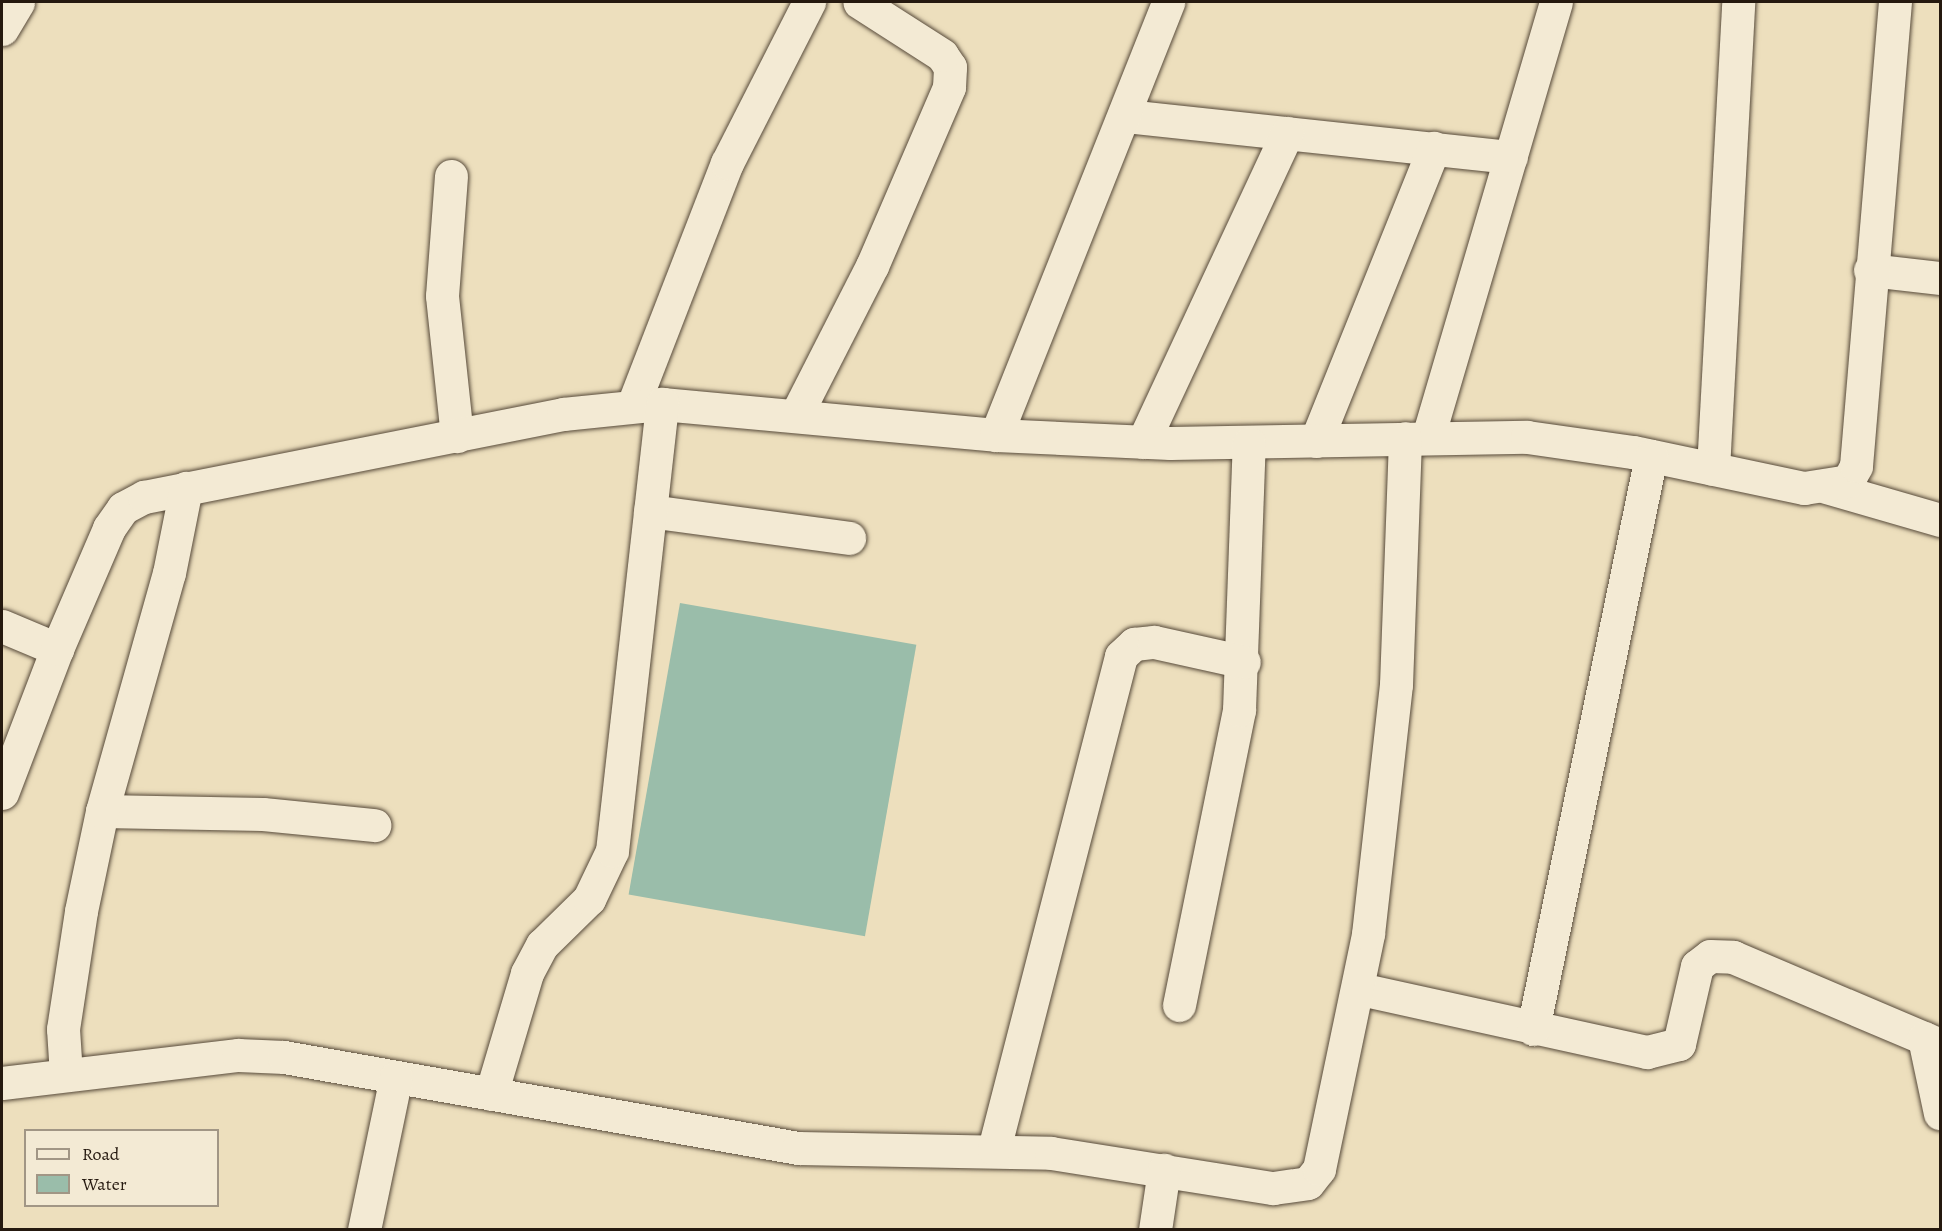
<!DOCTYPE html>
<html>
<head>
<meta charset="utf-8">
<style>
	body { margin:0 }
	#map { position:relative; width:1942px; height:1231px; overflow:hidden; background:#eddfbd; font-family:Alegreya,serif }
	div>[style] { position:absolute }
	.water>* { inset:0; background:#9abdaa; transform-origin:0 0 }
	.roads { filter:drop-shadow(0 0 2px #574a3a) drop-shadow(0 0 2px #574a3a) }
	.minor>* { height:33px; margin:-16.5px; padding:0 16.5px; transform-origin:16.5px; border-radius:16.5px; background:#f3ead4 }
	span { translate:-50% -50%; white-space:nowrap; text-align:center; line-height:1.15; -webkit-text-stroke:4.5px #f3ead4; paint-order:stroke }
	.frame { position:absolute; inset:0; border:3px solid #25190f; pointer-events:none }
	.legend { position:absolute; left:24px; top:1129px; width:195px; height:78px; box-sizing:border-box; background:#f3ead4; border:2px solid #a19685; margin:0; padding:8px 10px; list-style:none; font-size:18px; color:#25190f }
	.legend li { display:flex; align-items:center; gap:12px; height:30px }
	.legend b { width:30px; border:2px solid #a19685 }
</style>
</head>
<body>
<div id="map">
	<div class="water">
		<div style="left:680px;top:603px;width:240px;height:296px;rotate:10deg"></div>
	</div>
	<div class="roads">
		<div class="minor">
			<div style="left:2px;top:29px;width:31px;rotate:-59deg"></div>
			<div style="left:1126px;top:116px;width:387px;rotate:6.1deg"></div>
			<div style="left:451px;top:176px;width:120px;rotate:94.3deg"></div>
			<div style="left:442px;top:296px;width:141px;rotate:83.9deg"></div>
			<div style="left:1870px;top:270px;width:70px;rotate:6.5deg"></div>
			<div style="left:633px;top:405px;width:260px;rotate:-68.8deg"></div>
			<div style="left:727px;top:163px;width:181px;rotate:-63deg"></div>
			<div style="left:796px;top:415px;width:167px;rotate:-63deg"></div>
			<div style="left:872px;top:266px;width:195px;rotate:-66.7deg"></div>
			<div style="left:949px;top:87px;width:20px;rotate:-87deg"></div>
			<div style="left:950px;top:67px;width:14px;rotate:-124deg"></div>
			<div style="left:942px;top:55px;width:98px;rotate:-147.4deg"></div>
			<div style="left:996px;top:435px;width:466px;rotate:-68.3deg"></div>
			<div style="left:1428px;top:437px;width:453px;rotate:-73.6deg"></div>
			<div style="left:1316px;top:441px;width:316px;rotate:-68.1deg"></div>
			<div style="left:1143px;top:442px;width:341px;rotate:-65deg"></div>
			<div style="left:1713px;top:469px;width:468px;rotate:-86.9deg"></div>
			<div style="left:1826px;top:487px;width:119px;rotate:16.1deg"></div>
			<div style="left:650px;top:511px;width:201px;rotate:7.7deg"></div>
			<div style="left:2px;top:626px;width:60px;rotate:22.7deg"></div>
			<div style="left:2px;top:793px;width:154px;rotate:-69.1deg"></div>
			<div style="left:57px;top:649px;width:132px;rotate:-66.7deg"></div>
			<div style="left:109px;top:528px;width:24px;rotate:-55deg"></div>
			<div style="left:123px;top:508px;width:24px;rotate:-28deg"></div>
			<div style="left:144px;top:497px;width:427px;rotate:-11.2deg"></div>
			<div style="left:563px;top:414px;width:100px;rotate:-5.8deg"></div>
			<div style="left:662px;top:404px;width:335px;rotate:5.3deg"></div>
			<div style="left:996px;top:435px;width:174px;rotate:2.6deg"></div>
			<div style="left:1170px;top:443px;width:357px;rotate:-1deg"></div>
			<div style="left:1527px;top:437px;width:107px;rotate:8.1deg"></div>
			<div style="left:1633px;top:452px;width:175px;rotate:11.9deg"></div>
			<div style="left:1804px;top:488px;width:45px;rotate:-9deg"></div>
			<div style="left:1848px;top:481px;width:17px;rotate:-62deg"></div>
			<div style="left:1856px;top:466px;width:466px;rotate:-85.2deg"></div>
			<div style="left:102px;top:811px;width:161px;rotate:1.1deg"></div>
			<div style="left:263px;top:814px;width:112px;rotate:5.7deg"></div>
			<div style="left:1360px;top:989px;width:294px;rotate:12.4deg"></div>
			<div style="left:1647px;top:1052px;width:33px;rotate:-14deg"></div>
			<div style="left:1679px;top:1044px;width:80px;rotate:-77deg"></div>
			<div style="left:1697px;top:966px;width:16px;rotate:-38deg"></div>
			<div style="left:1710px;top:956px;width:23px;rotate:2deg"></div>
			<div style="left:1733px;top:957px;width:225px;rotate:23deg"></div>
			<div style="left:1179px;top:1005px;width:301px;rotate:-78.5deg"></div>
			<div style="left:1239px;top:710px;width:267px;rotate:-87.9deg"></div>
			<div style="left:1533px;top:1029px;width:585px;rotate:-78.36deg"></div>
			<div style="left:1924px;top:1038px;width:77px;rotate:78deg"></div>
			<div style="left:66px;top:1075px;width:46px;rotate:-93.7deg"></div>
			<div style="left:63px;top:1029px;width:119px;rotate:-81.3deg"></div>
			<div style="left:81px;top:911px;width:102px;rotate:-78.1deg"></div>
			<div style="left:102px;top:811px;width:247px;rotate:-74.3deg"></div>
			<div style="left:169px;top:573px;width:87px;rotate:-78.7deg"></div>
			<div style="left:2px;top:1083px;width:238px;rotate:-6.8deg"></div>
			<div style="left:238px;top:1055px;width:46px;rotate:2.5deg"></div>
			<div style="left:284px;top:1057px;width:522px;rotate:10.04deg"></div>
			<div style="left:798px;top:1148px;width:253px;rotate:1.1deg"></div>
			<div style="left:1051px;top:1153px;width:225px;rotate:9deg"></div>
			<div style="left:1273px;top:1188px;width:35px;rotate:-8deg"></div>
			<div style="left:1308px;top:1183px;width:18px;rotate:-52deg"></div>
			<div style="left:1319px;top:1169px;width:240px;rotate:-78.2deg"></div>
			<div style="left:1368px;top:934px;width:251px;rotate:-83.6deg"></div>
			<div style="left:1396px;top:685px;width:247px;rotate:-87.9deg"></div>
			<div style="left:491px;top:1094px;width:126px;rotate:-73.4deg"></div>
			<div style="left:527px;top:973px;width:32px;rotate:-62deg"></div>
			<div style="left:542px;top:945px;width:66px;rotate:-44.4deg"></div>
			<div style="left:589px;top:899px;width:53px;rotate:-64.4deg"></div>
			<div style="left:612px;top:851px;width:450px;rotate:-83.6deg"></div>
			<div style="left:994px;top:1149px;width:509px;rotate:-75.55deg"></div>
			<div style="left:1121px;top:656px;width:18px;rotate:-43deg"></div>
			<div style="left:1134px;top:644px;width:20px;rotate:-6deg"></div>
			<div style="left:1154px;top:642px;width:92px;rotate:12.5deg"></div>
			<div style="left:364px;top:1230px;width:156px;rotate:-78.2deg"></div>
			<div style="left:1155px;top:1230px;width:61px;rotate:-81.5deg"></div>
		</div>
	</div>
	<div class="frame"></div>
	<ul class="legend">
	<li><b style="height:8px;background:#f3ead4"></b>Road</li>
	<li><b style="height:16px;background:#9abdaa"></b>Water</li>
	</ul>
</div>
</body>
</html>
